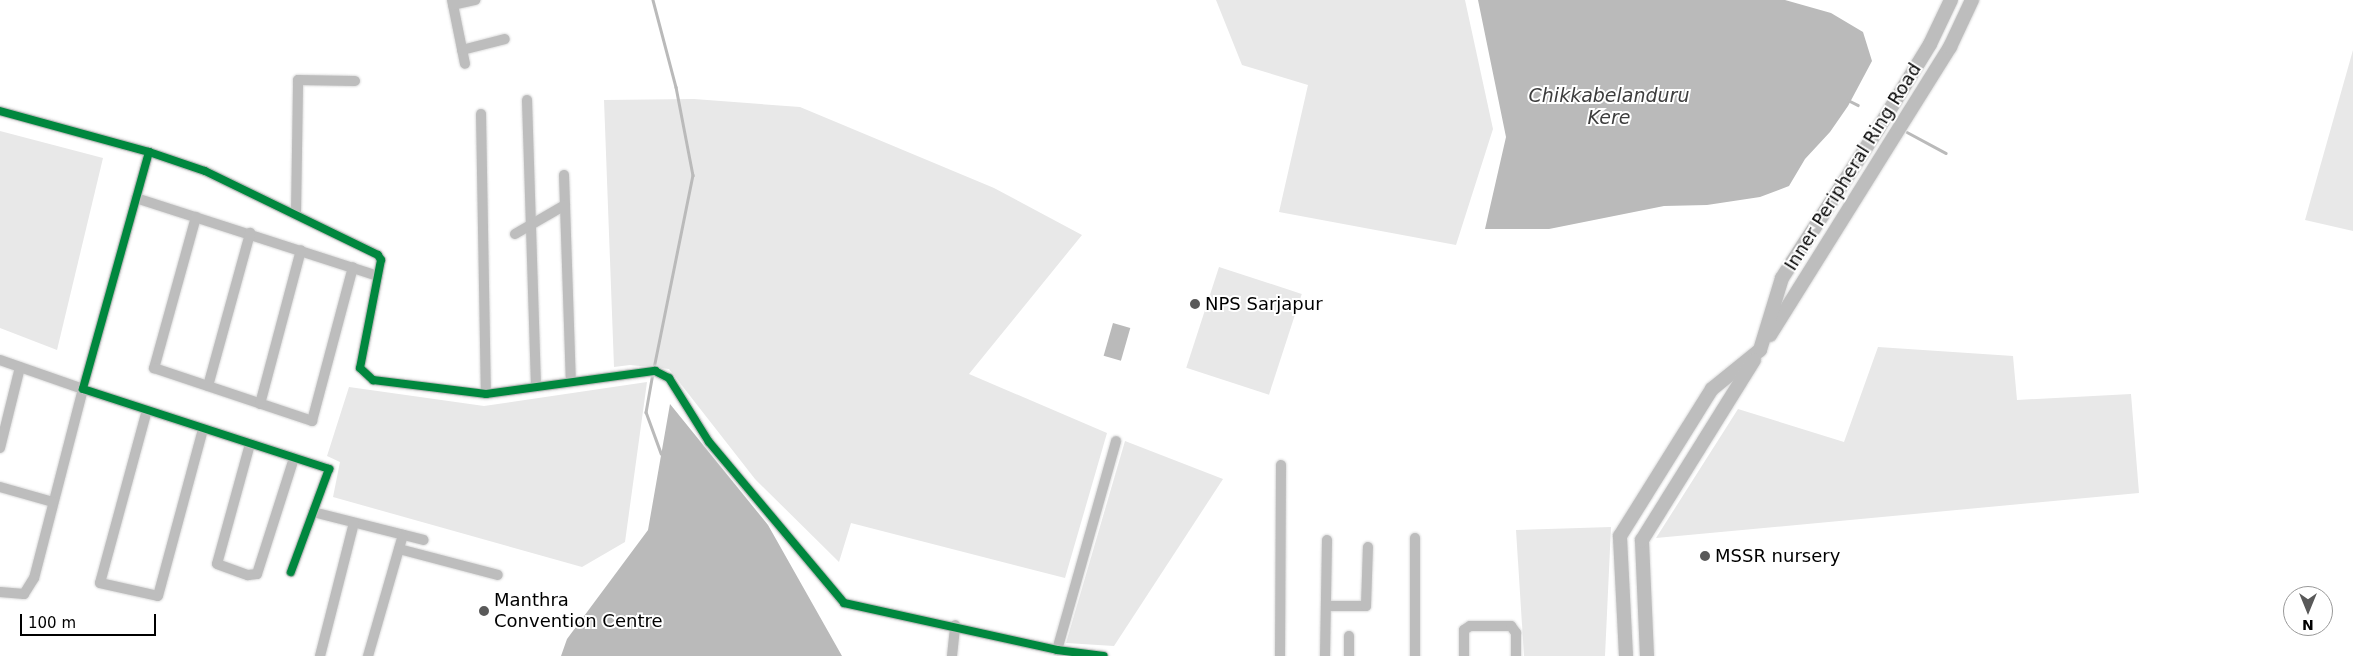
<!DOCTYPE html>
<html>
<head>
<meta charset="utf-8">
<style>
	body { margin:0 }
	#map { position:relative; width:2353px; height:656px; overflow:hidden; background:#fff; font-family:"DejaVu Sans",sans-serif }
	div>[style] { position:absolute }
	.green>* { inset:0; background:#e8e8e8; transform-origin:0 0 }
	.water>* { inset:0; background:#bababa; transform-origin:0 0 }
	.stream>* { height:2.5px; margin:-1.25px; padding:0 1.25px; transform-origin:1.25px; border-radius:1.25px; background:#bababa }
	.roads { filter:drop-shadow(0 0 1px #dbdbdb) drop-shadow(0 0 1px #dbdbdb) }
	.minor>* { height:10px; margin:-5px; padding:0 5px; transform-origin:5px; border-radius:5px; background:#bdbdbd }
	.major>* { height:14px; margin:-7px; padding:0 7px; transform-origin:7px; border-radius:7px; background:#bdbdbd }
	.cycleway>* { height:8px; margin:-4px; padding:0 4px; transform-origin:4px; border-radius:4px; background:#00873e }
	.dots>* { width:14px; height:14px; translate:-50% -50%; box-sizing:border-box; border:2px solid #fff; border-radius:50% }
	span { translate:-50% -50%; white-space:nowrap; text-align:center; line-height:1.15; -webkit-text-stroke:4px #fff; paint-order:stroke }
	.street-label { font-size:18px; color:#000 }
	.poi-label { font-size:18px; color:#000 }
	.left { translate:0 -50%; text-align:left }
	.water-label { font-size:19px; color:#3d3d3d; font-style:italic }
	.north { position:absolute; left:2283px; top:586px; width:50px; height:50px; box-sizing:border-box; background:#fff; border:1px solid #999; border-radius:50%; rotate:180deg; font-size:14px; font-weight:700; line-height:20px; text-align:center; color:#000 }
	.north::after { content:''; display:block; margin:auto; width:18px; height:22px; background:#595959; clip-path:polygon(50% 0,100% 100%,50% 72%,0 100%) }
	.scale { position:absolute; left:20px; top:614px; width:136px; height:22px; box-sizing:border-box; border:2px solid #000; border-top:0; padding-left:6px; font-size:15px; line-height:18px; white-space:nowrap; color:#000; -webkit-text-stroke:4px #fff; paint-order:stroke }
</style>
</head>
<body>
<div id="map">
	<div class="green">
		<div style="clip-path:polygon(1216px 0,1465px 0,1493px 129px,1456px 245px,1279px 212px,1308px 85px,1242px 65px)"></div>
		<div style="clip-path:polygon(2353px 50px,2353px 231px,2305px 220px)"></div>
		<div style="clip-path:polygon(694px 99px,800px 107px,994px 188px,1082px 235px,969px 374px,1107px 433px,1065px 578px,851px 523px,839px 562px,755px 479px,669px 369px,630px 365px,614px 367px,604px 100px)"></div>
		<div style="clip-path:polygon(0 131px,103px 158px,57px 350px,0 328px)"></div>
		<div style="left:1219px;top:267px;width:87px;height:106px;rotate:18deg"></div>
		<div style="clip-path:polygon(1878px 347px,2013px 356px,2017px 400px,2131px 394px,2139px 493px,1656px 538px,1738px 409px,1844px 442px)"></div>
		<div style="clip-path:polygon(647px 382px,625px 542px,582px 567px,333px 497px,340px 462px,327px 456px,349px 387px,484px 406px)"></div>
		<div style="clip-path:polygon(1125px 441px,1223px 479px,1114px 646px,1066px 643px)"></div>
		<div style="clip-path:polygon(1611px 527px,1605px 656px,1524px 656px,1516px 530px)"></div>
	</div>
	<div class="water">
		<div style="clip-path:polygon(1478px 0,1785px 0,1831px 13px,1863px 32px,1872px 61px,1848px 106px,1830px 132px,1805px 159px,1789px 186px,1760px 197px,1707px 205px,1664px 206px,1549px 229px,1485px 229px,1506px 137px)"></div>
		<div style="left:1113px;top:323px;width:18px;height:34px;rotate:16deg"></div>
		<div style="clip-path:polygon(670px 404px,768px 525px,842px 656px,561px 656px,567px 639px,648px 530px)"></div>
	</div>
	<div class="stream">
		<div style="left:653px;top:0;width:90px;rotate:75.2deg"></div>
		<div style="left:676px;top:87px;width:90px;rotate:79.1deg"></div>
		<div style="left:693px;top:175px;width:197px;rotate:101.4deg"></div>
		<div style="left:1848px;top:100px;width:11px;rotate:27deg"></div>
		<div style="left:1907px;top:132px;width:44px;rotate:28.3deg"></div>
		<div style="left:653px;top:373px;width:40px;rotate:100deg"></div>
		<div style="left:646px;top:412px;width:44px;rotate:69.9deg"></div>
	</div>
	<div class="roads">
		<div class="minor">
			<div style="left:452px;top:0;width:65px;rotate:78.5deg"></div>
			<div style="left:453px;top:5px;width:23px;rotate:-13deg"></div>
			<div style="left:462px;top:50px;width:44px;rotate:-14.3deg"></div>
			<div style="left:527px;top:100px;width:286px;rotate:88.2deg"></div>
			<div style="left:0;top:111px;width:155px;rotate:15.4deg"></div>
			<div style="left:149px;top:152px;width:59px;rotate:18.7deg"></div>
			<div style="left:205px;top:171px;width:192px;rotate:25.9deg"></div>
			<div style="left:378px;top:255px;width:6px;rotate:59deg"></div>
			<div style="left:381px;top:260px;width:110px;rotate:101deg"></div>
			<div style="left:360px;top:368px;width:18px;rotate:43deg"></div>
			<div style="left:373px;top:380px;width:114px;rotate:7.1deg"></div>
			<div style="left:486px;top:394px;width:171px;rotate:-7.8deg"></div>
			<div style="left:655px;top:371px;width:16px;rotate:27deg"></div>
			<div style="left:669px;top:378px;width:75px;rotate:58deg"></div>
			<div style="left:709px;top:442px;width:210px;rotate:50deg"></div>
			<div style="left:844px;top:603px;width:218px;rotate:12.4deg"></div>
			<div style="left:1057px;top:650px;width:47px;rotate:7.3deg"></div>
			<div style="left:481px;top:114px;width:280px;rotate:89deg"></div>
			<div style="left:149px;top:152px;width:246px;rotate:105.6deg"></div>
			<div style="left:83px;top:389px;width:259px;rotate:18deg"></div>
			<div style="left:329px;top:469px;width:110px;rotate:110.3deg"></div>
			<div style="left:564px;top:175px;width:206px;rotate:88.1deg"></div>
			<div style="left:136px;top:198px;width:254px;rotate:17.9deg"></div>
			<div style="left:296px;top:214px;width:134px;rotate:-89.1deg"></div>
			<div style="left:298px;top:80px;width:57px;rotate:1deg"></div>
			<div style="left:196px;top:217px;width:157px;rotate:105.5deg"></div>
			<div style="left:154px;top:368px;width:167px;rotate:18.5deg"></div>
			<div style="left:312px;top:421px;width:159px;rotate:-75.1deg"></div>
			<div style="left:515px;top:234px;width:58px;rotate:-30.1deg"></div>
			<div style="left:0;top:360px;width:88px;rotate:19.3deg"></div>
			<div style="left:83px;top:389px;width:195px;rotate:104.5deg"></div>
			<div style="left:34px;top:578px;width:19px;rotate:122deg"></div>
			<div style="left:24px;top:594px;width:24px;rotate:-175deg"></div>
			<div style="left:208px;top:386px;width:159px;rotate:-74.6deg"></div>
			<div style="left:260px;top:404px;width:159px;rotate:-75.1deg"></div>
			<div style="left:147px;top:410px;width:179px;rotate:105.2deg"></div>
			<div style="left:100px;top:583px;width:59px;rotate:12.6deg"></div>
			<div style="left:158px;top:596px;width:173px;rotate:-74.9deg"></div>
			<div style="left:250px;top:444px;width:124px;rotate:105.4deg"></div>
			<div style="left:217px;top:564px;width:33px;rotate:20deg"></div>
			<div style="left:248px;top:575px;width:9px;rotate:-6deg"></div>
			<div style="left:257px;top:574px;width:122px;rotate:-72.3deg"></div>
			<div style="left:0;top:448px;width:83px;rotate:-76.1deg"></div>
			<div style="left:0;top:487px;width:55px;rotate:15.8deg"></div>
			<div style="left:313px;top:512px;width:114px;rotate:14.2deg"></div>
			<div style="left:1415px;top:538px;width:118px;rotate:90deg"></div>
			<div style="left:399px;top:549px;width:102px;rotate:14.7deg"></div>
			<div style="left:1326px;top:606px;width:40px"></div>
			<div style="left:1366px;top:606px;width:59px;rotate:-88.1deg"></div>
			<div style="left:1057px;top:650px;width:217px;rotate:-74.2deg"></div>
			<div style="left:320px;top:656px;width:137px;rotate:-75.7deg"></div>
			<div style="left:368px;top:656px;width:126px;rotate:-73.9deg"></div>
			<div style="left:952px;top:656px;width:31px;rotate:-84deg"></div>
			<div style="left:1280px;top:656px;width:191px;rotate:-89.7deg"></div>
			<div style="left:1325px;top:656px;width:116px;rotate:-89deg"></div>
			<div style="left:1349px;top:656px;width:20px;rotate:-90deg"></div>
			<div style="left:1464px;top:656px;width:26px;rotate:-90deg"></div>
			<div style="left:1464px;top:630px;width:7px;rotate:-34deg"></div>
			<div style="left:1470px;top:626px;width:41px"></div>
			<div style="left:1511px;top:626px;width:9px;rotate:54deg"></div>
			<div style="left:1516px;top:633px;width:23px;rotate:90deg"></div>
		</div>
		<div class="major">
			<div style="left:1770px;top:335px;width:340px;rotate:-58deg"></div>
			<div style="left:1950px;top:47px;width:52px;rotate:-64.9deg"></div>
			<div style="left:1626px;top:656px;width:120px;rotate:-92.9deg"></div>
			<div style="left:1620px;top:536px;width:173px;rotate:-58deg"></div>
			<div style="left:1712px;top:389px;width:62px;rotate:-39.1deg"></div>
			<div style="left:1760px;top:350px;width:75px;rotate:-73deg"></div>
			<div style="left:1782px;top:278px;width:177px;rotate:-57.2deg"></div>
			<div style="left:1878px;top:129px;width:100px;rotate:-58.5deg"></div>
			<div style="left:1930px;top:44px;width:49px;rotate:-64.5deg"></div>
			<div style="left:1647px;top:656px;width:116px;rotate:-92.5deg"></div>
			<div style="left:1642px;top:540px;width:212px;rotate:-58.1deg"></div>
		</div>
	</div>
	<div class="cycleway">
		<div style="left:0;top:111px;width:155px;rotate:15.4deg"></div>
		<div style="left:149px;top:152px;width:59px;rotate:18.7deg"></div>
		<div style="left:205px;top:171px;width:192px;rotate:25.9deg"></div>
		<div style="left:378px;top:255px;width:6px;rotate:59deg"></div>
		<div style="left:381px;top:260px;width:110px;rotate:101deg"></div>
		<div style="left:360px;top:368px;width:18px;rotate:43deg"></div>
		<div style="left:373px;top:380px;width:114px;rotate:7.1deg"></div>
		<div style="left:486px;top:394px;width:171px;rotate:-7.8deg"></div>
		<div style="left:655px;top:371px;width:16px;rotate:27deg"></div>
		<div style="left:669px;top:378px;width:75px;rotate:58deg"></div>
		<div style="left:709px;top:442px;width:210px;rotate:50deg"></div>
		<div style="left:844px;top:603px;width:218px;rotate:12.4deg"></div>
		<div style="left:1057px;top:650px;width:47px;rotate:7.3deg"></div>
		<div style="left:149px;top:152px;width:246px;rotate:105.6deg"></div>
		<div style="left:83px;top:389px;width:259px;rotate:18deg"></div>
		<div style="left:329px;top:469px;width:110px;rotate:110.3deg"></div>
	</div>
	<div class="dots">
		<div style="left:1195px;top:304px;background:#595959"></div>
		<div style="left:1705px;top:556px;background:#595959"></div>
		<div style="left:484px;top:611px;background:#595959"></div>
	</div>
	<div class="street-label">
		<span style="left:1853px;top:167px;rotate:-58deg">Inner Peripheral Ring Road</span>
	</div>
	<div class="poi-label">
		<span class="left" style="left:1205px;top:304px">NPS Sarjapur</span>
		<span class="left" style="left:1715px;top:556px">MSSR nursery</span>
		<span class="left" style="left:494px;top:611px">Manthra<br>Convention Centre</span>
	</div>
	<div class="water-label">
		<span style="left:1609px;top:107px">Chikkabelanduru<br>Kere</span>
	</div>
	<div class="north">N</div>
	<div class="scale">100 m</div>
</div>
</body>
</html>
